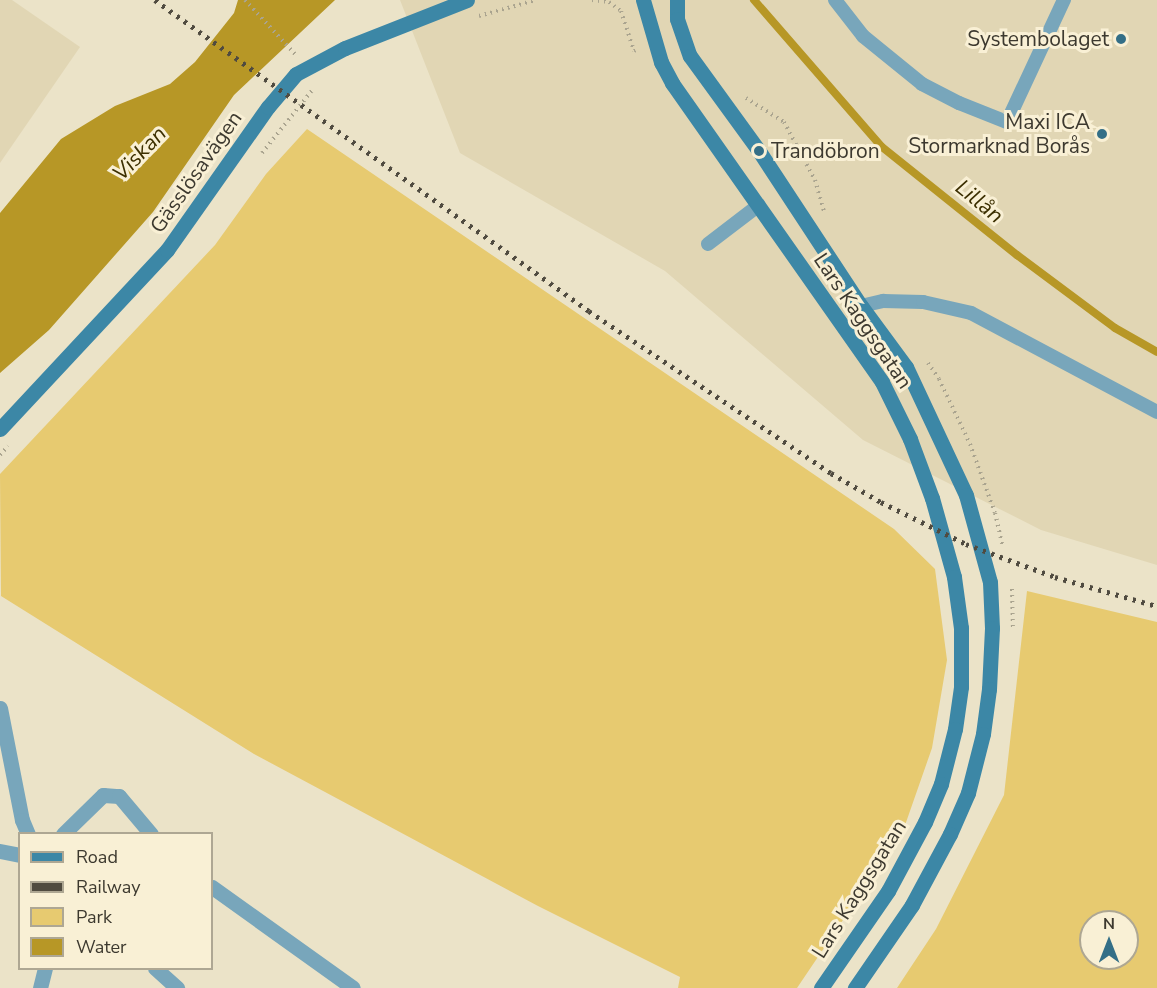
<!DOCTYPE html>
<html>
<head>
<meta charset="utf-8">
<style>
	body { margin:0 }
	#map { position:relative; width:1157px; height:988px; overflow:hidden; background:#ebe3c8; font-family:"Nunito Sans",sans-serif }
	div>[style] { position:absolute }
	.built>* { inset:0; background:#e1d6b4 }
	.green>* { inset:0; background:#e7ca70 }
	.water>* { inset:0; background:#b79726 }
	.stream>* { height:8px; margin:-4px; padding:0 4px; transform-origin:4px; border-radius:4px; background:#b79726 }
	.path>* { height:4px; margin-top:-2px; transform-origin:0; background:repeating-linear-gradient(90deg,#aaa48f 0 1.5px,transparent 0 6px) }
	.lane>* { height:14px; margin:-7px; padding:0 7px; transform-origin:7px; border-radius:7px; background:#78a6bb }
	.street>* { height:15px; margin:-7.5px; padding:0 7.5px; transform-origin:7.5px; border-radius:7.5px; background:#78a6bb }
	.secondary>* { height:15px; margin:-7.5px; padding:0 7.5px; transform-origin:7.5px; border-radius:7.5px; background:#3c87a6 }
	.rail>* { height:4.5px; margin-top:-2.25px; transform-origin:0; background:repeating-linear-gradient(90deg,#504b40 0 3px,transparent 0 9px) }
	.dots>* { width:16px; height:16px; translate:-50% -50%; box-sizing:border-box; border:3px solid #f9f0d5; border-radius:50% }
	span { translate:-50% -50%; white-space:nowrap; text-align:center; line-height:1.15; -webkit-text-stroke:6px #f9f0d5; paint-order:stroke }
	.poi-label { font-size:21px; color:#3d392f }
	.right { translate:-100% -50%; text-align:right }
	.left { translate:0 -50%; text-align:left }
	.street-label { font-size:21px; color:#3d392f }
	.water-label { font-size:22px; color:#3c2f00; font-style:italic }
	.legend { position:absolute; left:18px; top:832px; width:195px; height:138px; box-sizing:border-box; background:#f9f0d5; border:2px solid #aea793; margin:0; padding:8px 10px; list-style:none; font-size:18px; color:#3d392f }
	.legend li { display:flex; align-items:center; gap:12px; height:30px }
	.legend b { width:30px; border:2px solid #aea793 }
	.north { position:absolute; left:1079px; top:910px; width:60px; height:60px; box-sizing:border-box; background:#f9f0d5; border:2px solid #aea793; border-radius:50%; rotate:0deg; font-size:16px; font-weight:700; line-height:24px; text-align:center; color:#3d392f }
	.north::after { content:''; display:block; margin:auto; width:21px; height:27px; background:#346f87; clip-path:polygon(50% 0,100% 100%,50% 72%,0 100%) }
</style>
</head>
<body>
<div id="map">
	<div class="built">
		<div style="clip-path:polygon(0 0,12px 0,80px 47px,0 163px)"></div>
		<div style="clip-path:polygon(400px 0,1157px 0,1157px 565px,1041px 530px,863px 440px,665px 271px,460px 153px)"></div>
	</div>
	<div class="green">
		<div style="clip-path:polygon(307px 129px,894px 529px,935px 569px,947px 660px,932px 748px,903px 831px,797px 988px,678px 988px,680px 977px,538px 906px,254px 754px,1px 596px,0 474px,215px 245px,266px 174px)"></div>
		<div style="clip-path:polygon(evenodd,1027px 591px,1157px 622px,1157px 988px,897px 988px,936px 929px,1004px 795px,1027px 591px,1091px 922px,1127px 922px,1127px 958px,1091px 958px,1091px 922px)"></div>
	</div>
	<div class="water">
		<div style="clip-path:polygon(238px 0,335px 0,234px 95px,153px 212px,49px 330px,0 373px,0 213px,61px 139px,115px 106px,170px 84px,195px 62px,234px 13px)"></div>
	</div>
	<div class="stream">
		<div style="left:754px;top:0;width:195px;rotate:49deg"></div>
		<div style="left:882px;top:147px;width:173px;rotate:38.7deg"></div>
		<div style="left:1017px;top:255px;width:122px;rotate:36.7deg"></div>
		<div style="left:1115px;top:328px;width:48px;rotate:29.7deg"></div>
	</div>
	<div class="path">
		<div style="left:245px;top:0;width:75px;rotate:47.2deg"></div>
		<div style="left:592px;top:0;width:17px;rotate:7deg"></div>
		<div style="left:609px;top:2px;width:15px;rotate:37deg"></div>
		<div style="left:621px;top:11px;width:42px;rotate:72deg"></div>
		<div style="left:634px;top:51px;width:4px;rotate:-27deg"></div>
		<div style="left:479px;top:16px;width:59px;rotate:-15.7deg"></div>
		<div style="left:746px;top:98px;width:45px;rotate:32.3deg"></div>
		<div style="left:784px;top:122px;width:66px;rotate:61.9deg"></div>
		<div style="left:815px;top:180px;width:32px;rotate:74deg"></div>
		<div style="left:262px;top:153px;width:82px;rotate:-51.4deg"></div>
		<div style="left:928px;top:363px;width:19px;rotate:55deg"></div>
		<div style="left:939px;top:379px;width:72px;rotate:64.5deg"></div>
		<div style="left:970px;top:444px;width:73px;rotate:70.1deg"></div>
		<div style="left:995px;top:513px;width:35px;rotate:77deg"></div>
		<div style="left:0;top:455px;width:12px;rotate:-48deg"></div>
		<div style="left:1012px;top:589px;width:41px;rotate:88.6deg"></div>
	</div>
	<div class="lane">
		<div style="left:835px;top:0;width:46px;rotate:52.1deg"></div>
		<div style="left:863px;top:36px;width:76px;rotate:39.1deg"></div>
		<div style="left:922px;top:84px;width:42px;rotate:27.2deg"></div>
		<div style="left:959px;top:103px;width:52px;rotate:21.6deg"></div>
		<div style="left:1007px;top:122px;width:135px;rotate:-65deg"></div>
		<div style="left:708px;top:244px;width:64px;rotate:-37.4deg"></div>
		<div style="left:861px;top:306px;width:23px;rotate:-13deg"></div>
		<div style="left:883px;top:301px;width:40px;rotate:1.4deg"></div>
		<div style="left:923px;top:302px;width:49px;rotate:12.9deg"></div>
		<div style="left:971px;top:313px;width:211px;rotate:28deg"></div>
	</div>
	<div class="street">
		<div style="left:0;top:708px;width:114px;rotate:78.9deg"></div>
		<div style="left:22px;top:820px;width:15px;rotate:67deg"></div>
		<div style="left:63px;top:834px;width:56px;rotate:-44.3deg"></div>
		<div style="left:103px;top:795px;width:16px;rotate:4deg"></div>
		<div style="left:119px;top:796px;width:50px;rotate:49.9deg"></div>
		<div style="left:0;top:851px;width:20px;rotate:11deg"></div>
		<div style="left:212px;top:887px;width:173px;rotate:35.6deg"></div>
		<div style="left:155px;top:968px;width:30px;rotate:42deg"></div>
		<div style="left:40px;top:988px;width:21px;rotate:-76deg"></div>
	</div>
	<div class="secondary">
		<div style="left:643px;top:0;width:65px;rotate:73.8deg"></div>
		<div style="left:661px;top:62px;width:24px;rotate:62deg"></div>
		<div style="left:672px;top:83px;width:365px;rotate:54.9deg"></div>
		<div style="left:882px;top:382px;width:64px;rotate:63.8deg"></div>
		<div style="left:910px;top:439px;width:63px;rotate:69.6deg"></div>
		<div style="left:932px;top:498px;width:82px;rotate:74.4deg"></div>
		<div style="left:954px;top:577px;width:51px;rotate:82.2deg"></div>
		<div style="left:961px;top:628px;width:59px;rotate:90deg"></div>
		<div style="left:961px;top:687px;width:42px;rotate:98.1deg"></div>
		<div style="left:955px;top:729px;width:57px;rotate:104.3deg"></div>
		<div style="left:941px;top:784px;width:41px;rotate:112.8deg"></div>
		<div style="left:925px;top:822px;width:78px;rotate:118.2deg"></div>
		<div style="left:888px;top:891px;width:118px;rotate:124.6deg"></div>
		<div style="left:677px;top:0;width:19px;rotate:90deg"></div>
		<div style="left:677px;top:19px;width:39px;rotate:71deg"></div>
		<div style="left:690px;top:56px;width:117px;rotate:54deg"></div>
		<div style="left:759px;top:151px;width:186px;rotate:56.7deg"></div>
		<div style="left:861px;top:306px;width:76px;rotate:53.6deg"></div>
		<div style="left:906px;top:367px;width:141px;rotate:64.9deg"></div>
		<div style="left:966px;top:495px;width:90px;rotate:74.6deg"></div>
		<div style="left:990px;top:582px;width:46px;rotate:87.5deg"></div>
		<div style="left:992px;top:628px;width:61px;rotate:92.8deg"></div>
		<div style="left:989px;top:689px;width:45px;rotate:97.6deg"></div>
		<div style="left:983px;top:734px;width:61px;rotate:104.3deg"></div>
		<div style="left:968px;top:793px;width:45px;rotate:113.7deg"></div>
		<div style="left:950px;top:834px;width:81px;rotate:118.2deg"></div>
		<div style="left:912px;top:905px;width:101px;rotate:124.5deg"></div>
		<div style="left:0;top:429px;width:245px;rotate:-47deg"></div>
		<div style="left:167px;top:250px;width:175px;rotate:-54.8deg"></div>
		<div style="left:268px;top:107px;width:43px;rotate:-49.7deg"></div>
		<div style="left:296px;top:74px;width:55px;rotate:-28deg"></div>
		<div style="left:345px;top:48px;width:131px;rotate:-21.5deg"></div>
	</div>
	<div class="rail">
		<div style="left:155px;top:0;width:534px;rotate:35.62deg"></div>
		<div style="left:589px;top:311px;width:291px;rotate:33.8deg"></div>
		<div style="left:831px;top:473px;width:58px;rotate:30.1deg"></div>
		<div style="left:881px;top:502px;width:95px;rotate:26.3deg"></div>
		<div style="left:966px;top:544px;width:95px;rotate:20.3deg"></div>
		<div style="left:1055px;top:577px;width:106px;rotate:15.9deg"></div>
	</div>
	<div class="dots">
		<div style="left:1121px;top:39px;background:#346f87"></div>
		<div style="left:1102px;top:134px;background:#346f87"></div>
		<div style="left:759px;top:151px;background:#346f87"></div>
	</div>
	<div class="poi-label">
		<span class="right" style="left:1109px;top:39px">Systembolaget</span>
		<span class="right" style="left:1090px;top:134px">Maxi ICA<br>Stormarknad Borås</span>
		<span class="left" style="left:771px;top:151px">Trandöbron</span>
	</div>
	<div class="street-label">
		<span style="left:196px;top:172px;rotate:-55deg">Gässlösavägen</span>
		<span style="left:863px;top:321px;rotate:56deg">Lars Kaggsgatan</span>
		<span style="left:859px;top:889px;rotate:-58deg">Lars Kaggsgatan</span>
	</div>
	<div class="water-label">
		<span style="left:140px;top:154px;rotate:-46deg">Viskan</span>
		<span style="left:979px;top:202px;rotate:39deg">Lillån</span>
	</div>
	<ul class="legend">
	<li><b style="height:8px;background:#3c87a6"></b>Road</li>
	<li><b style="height:8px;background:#504b40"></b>Railway</li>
	<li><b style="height:16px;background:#e7ca70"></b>Park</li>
	<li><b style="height:16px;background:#b79726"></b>Water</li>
	</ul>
	<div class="north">N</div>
</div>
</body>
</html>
